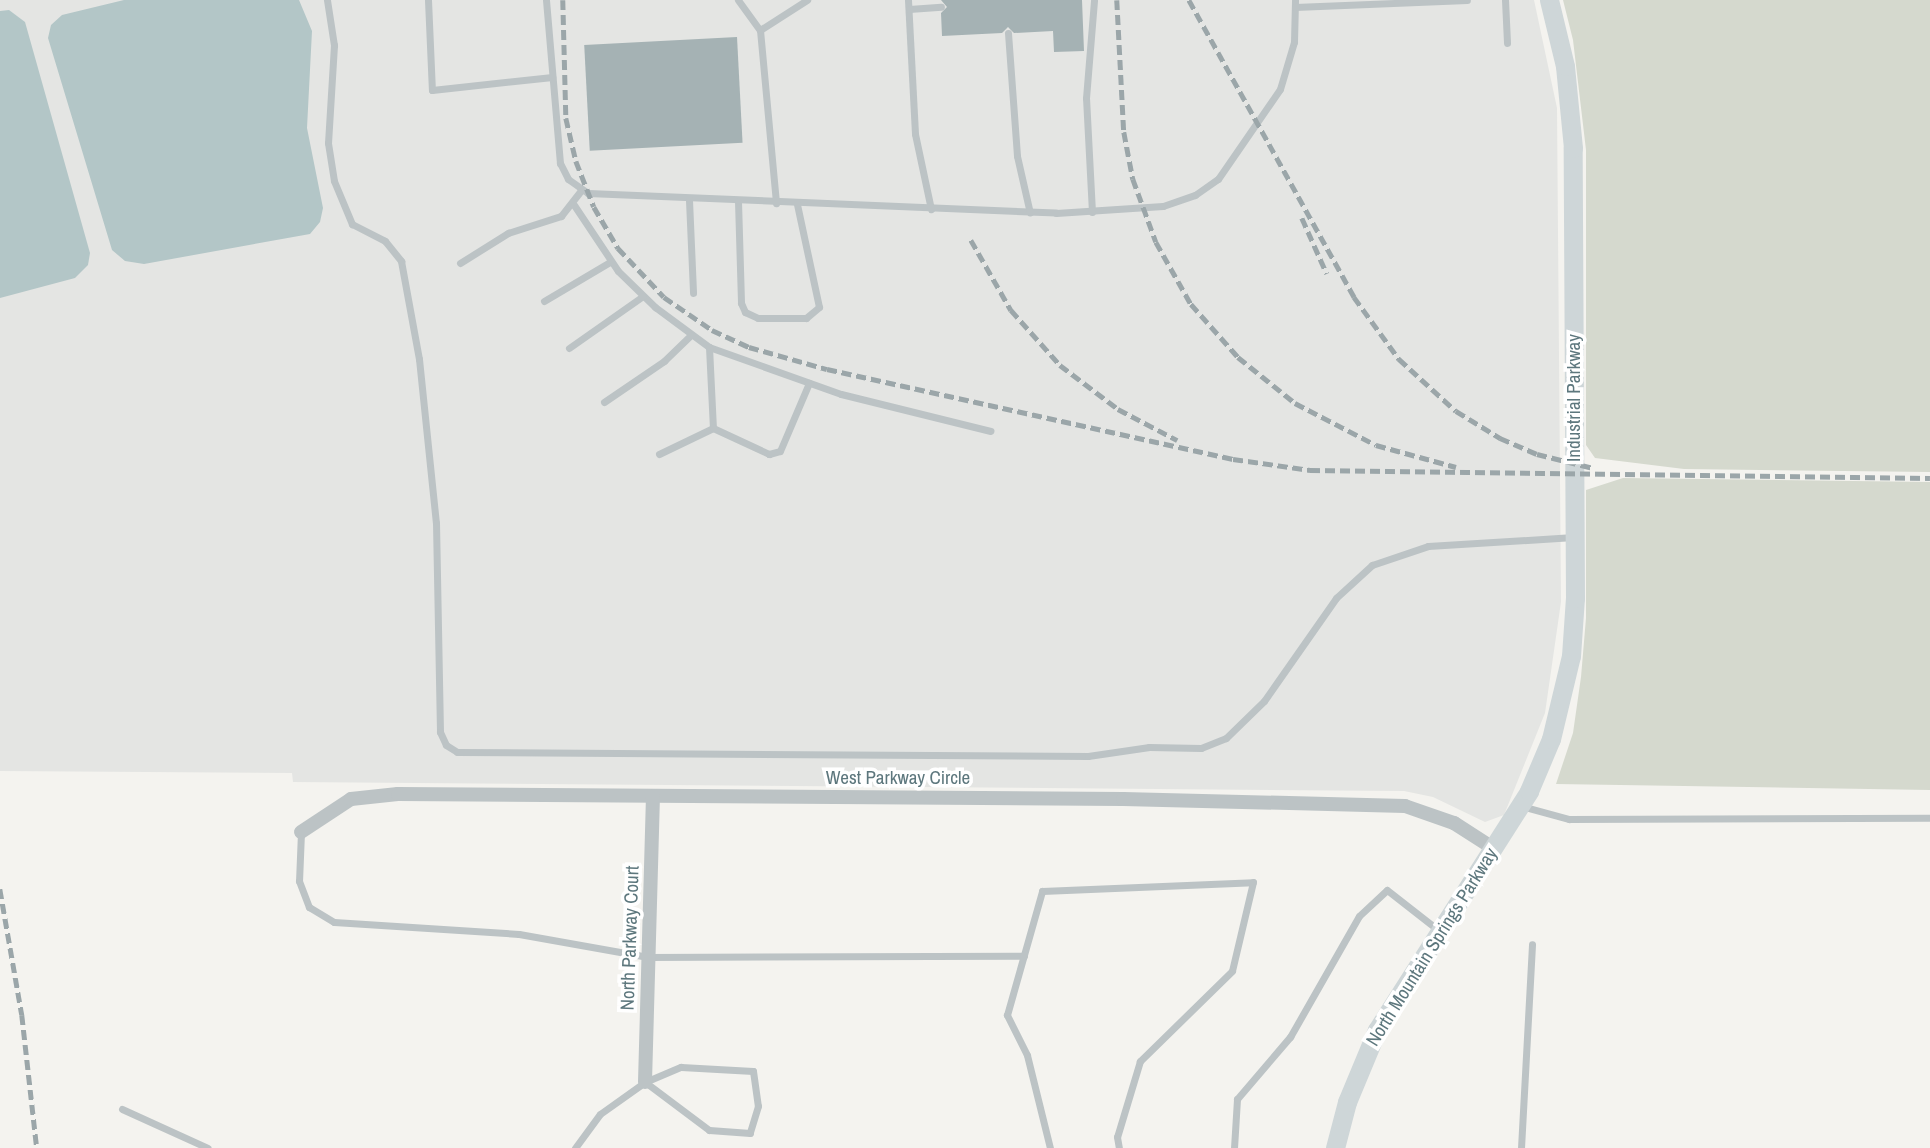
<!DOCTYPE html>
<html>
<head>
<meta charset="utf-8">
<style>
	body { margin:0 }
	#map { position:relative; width:1930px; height:1148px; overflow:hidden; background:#f4f3ef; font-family:"Archivo Narrow",sans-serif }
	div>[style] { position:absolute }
	.built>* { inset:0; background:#e4e5e3 }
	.green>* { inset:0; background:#d5d9ce }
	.water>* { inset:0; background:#b3c6c7 }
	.building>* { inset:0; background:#a5b2b4; transform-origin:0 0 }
	.lane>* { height:7px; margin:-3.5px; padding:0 3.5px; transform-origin:3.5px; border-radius:3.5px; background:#bcc3c5 }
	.street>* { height:14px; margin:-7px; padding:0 7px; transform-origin:7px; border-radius:7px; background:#bcc3c5 }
	.secondary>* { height:19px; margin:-9.5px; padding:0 9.5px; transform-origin:9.5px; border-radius:9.5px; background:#ced6d8 }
	.rail>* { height:4.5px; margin-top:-2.25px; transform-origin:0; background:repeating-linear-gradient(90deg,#9ba6a9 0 10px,transparent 0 15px) }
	span { translate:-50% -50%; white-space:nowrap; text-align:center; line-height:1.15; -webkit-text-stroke:7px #fff; paint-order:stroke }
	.street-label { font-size:19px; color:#5d777d }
</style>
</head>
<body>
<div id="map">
	<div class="built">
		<div style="clip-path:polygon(0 0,1534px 0,1557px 108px,1561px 602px,1545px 713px,1504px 815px,1485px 822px,1433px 797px,1404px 791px,293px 782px,292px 773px,0 771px)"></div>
	</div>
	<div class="green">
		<div style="clip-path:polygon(1563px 0,1930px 0,1930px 472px,1684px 469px,1595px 458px,1586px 445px,1586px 150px,1573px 40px)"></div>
		<div style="clip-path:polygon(1623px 478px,1930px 482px,1930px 790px,1556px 784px,1573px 733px,1581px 677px,1586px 618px,1586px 490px)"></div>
	</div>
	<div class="water">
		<div style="clip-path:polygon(124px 0,299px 0,312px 31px,307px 128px,323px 208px,320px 222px,310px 234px,144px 264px,125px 261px,112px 250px,48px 38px,51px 25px,62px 15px)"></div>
		<div style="clip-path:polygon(9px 10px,25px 22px,90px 253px,88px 265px,75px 278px,0 298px,0 11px)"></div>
	</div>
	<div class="building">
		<div style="clip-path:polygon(941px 0,1082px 0,1084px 51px,1054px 52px,1053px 31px,1014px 33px,1008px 27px,1002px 33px,942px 36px,941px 13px,947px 7px)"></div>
		<div style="left:737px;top:37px;width:106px;height:153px;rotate:87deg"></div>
	</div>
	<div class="lane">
		<div style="left:327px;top:0;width:46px;rotate:81.2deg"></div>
		<div style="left:334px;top:45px;width:98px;rotate:93.5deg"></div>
		<div style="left:328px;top:143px;width:38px;rotate:81deg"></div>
		<div style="left:334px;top:181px;width:47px;rotate:67.3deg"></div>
		<div style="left:352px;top:224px;width:37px;rotate:27deg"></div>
		<div style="left:385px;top:241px;width:26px;rotate:51deg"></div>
		<div style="left:401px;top:261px;width:100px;rotate:79.6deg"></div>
		<div style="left:419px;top:359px;width:165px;rotate:84.1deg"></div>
		<div style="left:436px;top:523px;width:209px;rotate:88.9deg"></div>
		<div style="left:440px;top:732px;width:14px;rotate:65deg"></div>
		<div style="left:446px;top:745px;width:13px;rotate:32deg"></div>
		<div style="left:457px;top:752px;width:631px;rotate:0.36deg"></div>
		<div style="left:1088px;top:756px;width:62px;rotate:-8.4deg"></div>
		<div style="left:1149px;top:747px;width:52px;rotate:1.1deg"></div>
		<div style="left:1201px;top:748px;width:27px;rotate:-22deg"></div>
		<div style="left:1226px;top:738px;width:53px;rotate:-44.2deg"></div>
		<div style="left:1264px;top:701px;width:126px;rotate:-55deg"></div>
		<div style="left:1336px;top:598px;width:49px;rotate:-42.5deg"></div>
		<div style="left:1372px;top:565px;width:59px;rotate:-18.7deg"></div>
		<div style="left:1428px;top:546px;width:146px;rotate:-3.5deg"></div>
		<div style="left:428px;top:0;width:90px;rotate:87.5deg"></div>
		<div style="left:432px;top:90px;width:121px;rotate:-6.2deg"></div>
		<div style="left:546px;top:0;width:164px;rotate:85.1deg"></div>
		<div style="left:560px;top:163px;width:18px;rotate:63deg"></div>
		<div style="left:568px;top:179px;width:24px;rotate:35deg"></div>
		<div style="left:588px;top:193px;width:468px;rotate:2.4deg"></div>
		<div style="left:1056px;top:213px;width:107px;rotate:-3.7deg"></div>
		<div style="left:1163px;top:206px;width:34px;rotate:-19deg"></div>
		<div style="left:1195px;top:195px;width:28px;rotate:-35deg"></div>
		<div style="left:1218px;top:179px;width:109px;rotate:-55.4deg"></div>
		<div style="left:1280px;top:89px;width:49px;rotate:-73.4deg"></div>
		<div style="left:1294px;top:42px;width:42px;rotate:-88.6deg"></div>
		<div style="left:738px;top:0;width:37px;rotate:54deg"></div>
		<div style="left:760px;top:30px;width:174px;rotate:84.7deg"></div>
		<div style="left:908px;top:0;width:134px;rotate:87deg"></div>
		<div style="left:915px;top:134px;width:77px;rotate:78deg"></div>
		<div style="left:1505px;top:0;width:43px;rotate:87.3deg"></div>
		<div style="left:1295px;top:7px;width:172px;rotate:-2.3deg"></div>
		<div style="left:909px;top:9px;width:32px;rotate:-4deg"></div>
		<div style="left:760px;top:30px;width:56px;rotate:-32.6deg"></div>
		<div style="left:1008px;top:33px;width:123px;rotate:85.8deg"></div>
		<div style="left:1017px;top:156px;width:58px;rotate:77.2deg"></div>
		<div style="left:689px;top:200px;width:93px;rotate:87.5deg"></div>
		<div style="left:738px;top:201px;width:102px;rotate:88.3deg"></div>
		<div style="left:741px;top:303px;width:10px;rotate:66deg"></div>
		<div style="left:745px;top:312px;width:14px;rotate:25deg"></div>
		<div style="left:758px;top:318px;width:48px"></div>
		<div style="left:806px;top:318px;width:17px;rotate:-40deg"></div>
		<div style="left:819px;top:307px;width:105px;rotate:-102.1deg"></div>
		<div style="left:574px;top:205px;width:79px;rotate:56.3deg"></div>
		<div style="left:618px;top:271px;width:52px;rotate:44.2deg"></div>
		<div style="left:655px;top:307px;width:67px;rotate:36.5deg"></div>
		<div style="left:709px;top:347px;width:140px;rotate:19.6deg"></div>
		<div style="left:841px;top:394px;width:154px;rotate:13.9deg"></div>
		<div style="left:1092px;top:212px;width:114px;rotate:-93deg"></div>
		<div style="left:1086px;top:98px;width:98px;rotate:-85.3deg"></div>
		<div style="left:460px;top:263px;width:57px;rotate:-32deg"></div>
		<div style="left:508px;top:233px;width:56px;rotate:-17.8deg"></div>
		<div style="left:561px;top:216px;width:33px;rotate:-52deg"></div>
		<div style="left:544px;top:301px;width:77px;rotate:-30.6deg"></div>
		<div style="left:709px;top:347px;width:81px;rotate:87.2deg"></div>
		<div style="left:569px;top:348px;width:90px;rotate:-35.1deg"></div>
		<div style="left:604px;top:402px;width:73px;rotate:-34.3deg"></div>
		<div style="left:664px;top:361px;width:37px;rotate:-44deg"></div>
		<div style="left:659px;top:454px;width:60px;rotate:-25.7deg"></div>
		<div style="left:713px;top:428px;width:62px;rotate:24.9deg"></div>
		<div style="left:769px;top:454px;width:11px;rotate:-15deg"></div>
		<div style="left:780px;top:451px;width:74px;rotate:-66.9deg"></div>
		<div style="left:1521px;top:806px;width:50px;rotate:15.2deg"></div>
		<div style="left:1569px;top:819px;width:361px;rotate:-0.2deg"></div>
		<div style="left:301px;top:832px;width:49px;rotate:92.3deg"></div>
		<div style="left:299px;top:881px;width:28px;rotate:69deg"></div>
		<div style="left:309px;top:907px;width:29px;rotate:31deg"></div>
		<div style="left:334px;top:922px;width:185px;rotate:3.7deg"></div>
		<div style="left:519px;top:934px;width:131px;rotate:10.1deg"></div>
		<div style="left:648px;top:957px;width:376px;rotate:-0.2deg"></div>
		<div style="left:122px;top:1109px;width:94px;rotate:24.4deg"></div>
		<div style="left:575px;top:1148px;width:42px;rotate:-53.7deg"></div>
		<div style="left:600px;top:1114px;width:55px;rotate:-35.4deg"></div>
		<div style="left:645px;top:1082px;width:39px;rotate:-23deg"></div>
		<div style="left:681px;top:1067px;width:72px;rotate:3.2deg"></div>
		<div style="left:753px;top:1071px;width:35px;rotate:82deg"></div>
		<div style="left:758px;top:1106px;width:28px;rotate:107deg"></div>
		<div style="left:750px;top:1133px;width:41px;rotate:-175.8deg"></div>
		<div style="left:709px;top:1130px;width:80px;rotate:-143.1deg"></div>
		<div style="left:1050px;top:1148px;width:96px;rotate:-103.9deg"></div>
		<div style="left:1027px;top:1055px;width:45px;rotate:-116.6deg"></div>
		<div style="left:1007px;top:1015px;width:129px;rotate:-74.2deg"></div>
		<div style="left:1042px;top:891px;width:211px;rotate:-2.4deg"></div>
		<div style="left:1253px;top:882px;width:91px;rotate:103.3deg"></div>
		<div style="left:1232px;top:971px;width:129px;rotate:135.6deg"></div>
		<div style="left:1140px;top:1061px;width:79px;rotate:106.8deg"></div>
		<div style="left:1117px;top:1137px;width:11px;rotate:80deg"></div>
		<div style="left:1234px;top:1148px;width:49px;rotate:-86.5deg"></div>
		<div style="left:1237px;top:1099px;width:82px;rotate:-49.5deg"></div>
		<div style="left:1290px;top:1037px;width:139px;rotate:-60.3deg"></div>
		<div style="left:1359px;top:916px;width:38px;rotate:-43deg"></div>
		<div style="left:1387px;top:890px;width:65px;rotate:38.1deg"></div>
		<div style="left:1521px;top:1148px;width:204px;rotate:-86.9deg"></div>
	</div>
	<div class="street">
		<div style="left:301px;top:832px;width:60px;rotate:-33.4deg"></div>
		<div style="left:351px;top:799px;width:47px;rotate:-6.1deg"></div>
		<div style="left:398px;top:794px;width:725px;rotate:0.4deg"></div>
		<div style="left:1123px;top:799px;width:282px;rotate:1.4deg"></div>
		<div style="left:1405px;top:806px;width:52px;rotate:19.1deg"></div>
		<div style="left:1454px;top:823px;width:46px;rotate:32.7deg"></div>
		<div style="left:645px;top:1082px;width:286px;rotate:-88.4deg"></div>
	</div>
	<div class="secondary">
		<div style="left:1335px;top:1148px;width:48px;rotate:-75.4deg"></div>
		<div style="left:1347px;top:1102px;width:78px;rotate:-67.4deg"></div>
		<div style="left:1377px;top:1030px;width:283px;rotate:-57.5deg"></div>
		<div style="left:1529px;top:791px;width:56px;rotate:-67.1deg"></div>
		<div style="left:1551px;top:739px;width:85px;rotate:-76.5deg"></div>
		<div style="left:1571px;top:656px;width:58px;rotate:-86.1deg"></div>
		<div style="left:1575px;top:598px;width:450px;rotate:-90.3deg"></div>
		<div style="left:1573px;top:148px;width:82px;rotate:-95.6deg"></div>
		<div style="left:1565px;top:66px;width:68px;rotate:-103.6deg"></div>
	</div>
	<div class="rail">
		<div style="left:563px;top:0;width:118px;rotate:88.5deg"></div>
		<div style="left:566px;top:118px;width:44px;rotate:76.9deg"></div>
		<div style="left:576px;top:161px;width:49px;rotate:68.6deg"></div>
		<div style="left:594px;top:207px;width:48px;rotate:59.7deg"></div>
		<div style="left:618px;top:248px;width:67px;rotate:46.8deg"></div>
		<div style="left:664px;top:297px;width:58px;rotate:34.5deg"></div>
		<div style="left:712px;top:330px;width:41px;rotate:24.7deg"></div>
		<div style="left:749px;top:347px;width:81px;rotate:15.8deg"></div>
		<div style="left:827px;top:369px;width:416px;rotate:12.5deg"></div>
		<div style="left:1233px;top:459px;width:78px;rotate:8.1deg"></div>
		<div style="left:1310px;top:470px;width:620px;rotate:0.74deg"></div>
		<div style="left:1117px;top:0;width:132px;rotate:87deg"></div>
		<div style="left:1124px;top:132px;width:48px;rotate:79.2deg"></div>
		<div style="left:1133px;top:179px;width:67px;rotate:69.9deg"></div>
		<div style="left:1156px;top:242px;width:71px;rotate:60.6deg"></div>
		<div style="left:1191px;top:304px;width:71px;rotate:48.4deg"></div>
		<div style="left:1238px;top:357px;width:73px;rotate:38.9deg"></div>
		<div style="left:1295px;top:403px;width:91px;rotate:27.4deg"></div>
		<div style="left:1376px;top:445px;width:83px;rotate:15.4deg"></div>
		<div style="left:1189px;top:0;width:340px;rotate:60.9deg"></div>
		<div style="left:1354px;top:297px;width:77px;rotate:54deg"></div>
		<div style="left:1399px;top:359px;width:77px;rotate:42.4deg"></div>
		<div style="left:1456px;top:411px;width:52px;rotate:31.5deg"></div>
		<div style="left:1500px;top:438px;width:40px;rotate:23.4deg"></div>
		<div style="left:1537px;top:454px;width:58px;rotate:14deg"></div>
		<div style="left:1302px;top:218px;width:61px;rotate:65.9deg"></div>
		<div style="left:971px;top:240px;width:81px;rotate:60.3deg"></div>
		<div style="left:1011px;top:310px;width:74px;rotate:48.3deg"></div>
		<div style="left:1060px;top:365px;width:73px;rotate:37.2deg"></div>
		<div style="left:1118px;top:409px;width:67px;rotate:27.7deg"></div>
		<div style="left:0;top:889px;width:128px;rotate:80.1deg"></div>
		<div style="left:22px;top:1015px;width:134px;rotate:83.6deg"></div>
	</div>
	<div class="street-label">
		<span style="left:1574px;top:398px;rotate:-90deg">Industrial Parkway</span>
		<span style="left:898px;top:778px">West Parkway Circle</span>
		<span style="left:630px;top:938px;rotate:-88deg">North Parkway Court</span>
		<span style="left:1432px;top:947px;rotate:-58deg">North Mountain Springs Parkway</span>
	</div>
</div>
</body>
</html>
